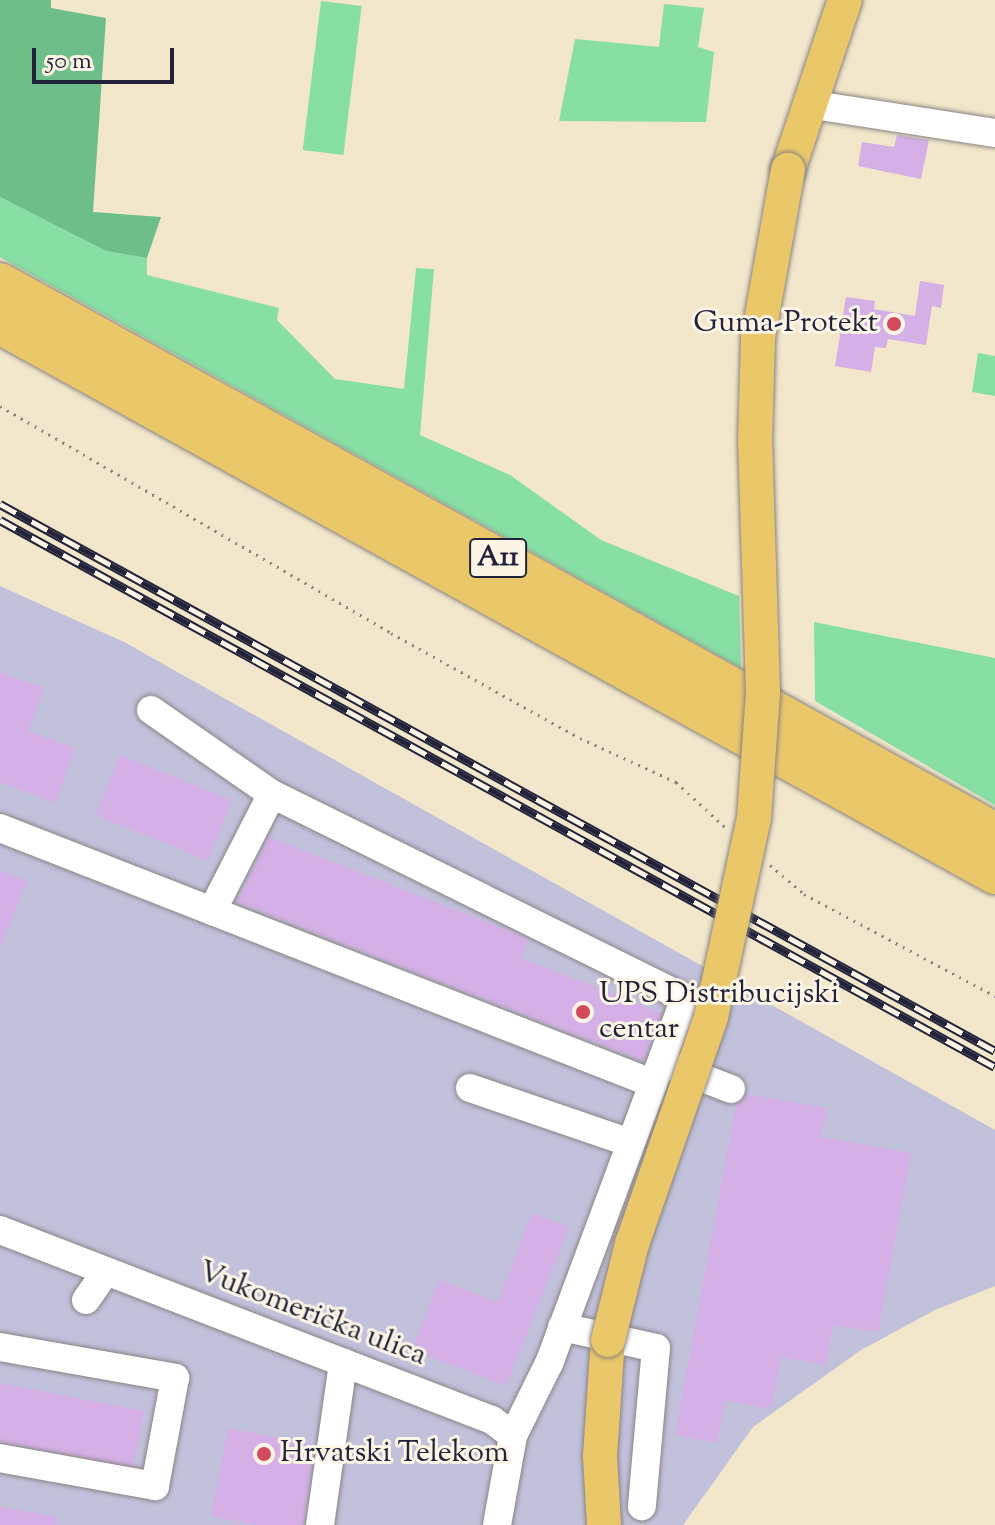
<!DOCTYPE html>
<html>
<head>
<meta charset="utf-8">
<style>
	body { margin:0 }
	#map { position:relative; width:995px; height:1525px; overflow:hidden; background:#f2e7cb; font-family:"Sorts Mill Goudy",serif }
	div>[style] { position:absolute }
	.industrial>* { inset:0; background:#c2c1dc }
	.green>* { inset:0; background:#87dfa3; transform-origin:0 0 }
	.forest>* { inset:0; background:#6dbe89 }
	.building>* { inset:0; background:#d4b0e6; transform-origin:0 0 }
	.path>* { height:3px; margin-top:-1.5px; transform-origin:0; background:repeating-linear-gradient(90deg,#8a8483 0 2px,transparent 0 8px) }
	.roads { filter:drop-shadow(0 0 2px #8a8483) drop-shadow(0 0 2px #8a8483) }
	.minor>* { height:28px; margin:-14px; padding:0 14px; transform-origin:14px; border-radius:14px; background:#fff }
	.major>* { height:34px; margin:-17px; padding:0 17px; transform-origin:17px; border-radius:17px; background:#eac769 }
	.highway>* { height:40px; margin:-20px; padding:0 20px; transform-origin:20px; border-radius:20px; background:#eac769 }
	.rail>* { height:9px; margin-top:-4.5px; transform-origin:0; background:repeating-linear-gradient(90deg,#fcf5e5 0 18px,#22223b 0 36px); box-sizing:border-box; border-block:2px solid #22223b }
	.bridges { filter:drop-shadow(0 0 2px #8a8483) drop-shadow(0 0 2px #8a8483) }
	.major-bridge>* { height:34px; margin:-17px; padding:0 17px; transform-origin:17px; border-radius:17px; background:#eac769 }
	.dots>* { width:22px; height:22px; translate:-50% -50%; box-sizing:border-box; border:4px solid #fcf5e5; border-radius:50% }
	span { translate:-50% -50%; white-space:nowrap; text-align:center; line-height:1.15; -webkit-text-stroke:6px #fcf5e5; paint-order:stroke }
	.shield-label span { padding:2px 6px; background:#fcf5e5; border:2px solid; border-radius:6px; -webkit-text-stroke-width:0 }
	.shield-label { font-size:28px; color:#22223b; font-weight:700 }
	.poi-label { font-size:30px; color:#22223b }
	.right { translate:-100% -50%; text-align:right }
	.left { translate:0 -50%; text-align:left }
	.street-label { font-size:30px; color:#22223b }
	.scale { position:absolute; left:32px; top:48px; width:142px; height:36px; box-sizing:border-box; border:4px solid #22223b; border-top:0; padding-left:10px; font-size:24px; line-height:28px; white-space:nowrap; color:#22223b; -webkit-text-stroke:6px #fcf5e5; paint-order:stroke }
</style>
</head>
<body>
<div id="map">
	<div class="industrial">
		<div style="clip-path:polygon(0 586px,124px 642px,995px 1130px,995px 1286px,935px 1310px,861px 1350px,753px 1427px,683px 1525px,0 1525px)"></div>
	</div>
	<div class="green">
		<div style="left:321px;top:1px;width:41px;height:150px;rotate:7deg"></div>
		<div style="clip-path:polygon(664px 4px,704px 8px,698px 47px,714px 52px,706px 122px,559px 121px,575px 39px,659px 47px)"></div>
		<div style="clip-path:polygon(0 197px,106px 251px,147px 258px,147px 275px,279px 308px,277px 320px,335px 379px,404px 389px,416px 268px,434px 269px,420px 435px,510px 475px,601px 540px,739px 596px,741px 668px,0 257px)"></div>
		<div style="clip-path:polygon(978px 353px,995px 356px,995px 396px,972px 392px)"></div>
		<div style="clip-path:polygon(814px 622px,995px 658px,995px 805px,815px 701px)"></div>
	</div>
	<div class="forest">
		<div style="clip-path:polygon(0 0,51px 0,51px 8px,106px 18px,93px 212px,161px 217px,147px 258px,106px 251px,0 197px)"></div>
	</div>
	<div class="building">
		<div style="clip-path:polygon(897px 135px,929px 140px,921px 179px,858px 166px,862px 142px,894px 147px)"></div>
		<div style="clip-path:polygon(920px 281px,944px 285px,941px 308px,932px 306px,926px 345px,888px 339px,886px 348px,875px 347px,871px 372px,835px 366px,846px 297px,875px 301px,874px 309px,915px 316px)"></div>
		<div style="clip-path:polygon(0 672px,44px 688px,28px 731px,75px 748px,55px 803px,0 782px)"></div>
		<div style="left:120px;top:755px;width:121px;height:65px;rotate:22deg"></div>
		<div style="clip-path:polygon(269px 837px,517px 934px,528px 940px,521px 958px,661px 1013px,643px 1061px,237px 902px)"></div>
		<div style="clip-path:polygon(0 870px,27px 881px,1px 945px,0 945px)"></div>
		<div style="clip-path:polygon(747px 1094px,827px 1108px,821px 1137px,911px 1153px,878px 1332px,833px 1325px,826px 1365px,781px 1357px,771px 1409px,725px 1400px,717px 1443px,675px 1435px,736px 1105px)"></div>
		<div style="clip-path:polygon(532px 1213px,569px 1227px,506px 1386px,412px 1350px,439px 1280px,498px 1302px)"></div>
		<div style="left:0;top:1383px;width:147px;height:58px;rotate:11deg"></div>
		<div style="clip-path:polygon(228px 1428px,314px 1445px,303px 1525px,255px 1525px,211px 1516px)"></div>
		<div style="clip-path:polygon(0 1507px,57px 1517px,56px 1525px,0 1525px)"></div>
	</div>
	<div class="path">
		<div style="left:0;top:406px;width:452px;rotate:30.1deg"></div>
		<div style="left:391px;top:633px;width:216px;rotate:29.1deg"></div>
		<div style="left:580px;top:738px;width:106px;rotate:24.6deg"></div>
		<div style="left:676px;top:782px;width:67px;rotate:42.6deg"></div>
		<div style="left:770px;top:865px;width:45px;rotate:40.5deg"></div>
		<div style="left:804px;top:894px;width:217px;rotate:28.1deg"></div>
	</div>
	<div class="roads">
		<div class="minor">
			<div style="left:808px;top:104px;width:189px;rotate:8.8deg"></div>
			<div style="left:151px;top:710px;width:147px;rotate:34.8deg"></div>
			<div style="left:0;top:828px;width:697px;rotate:21.37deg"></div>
			<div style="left:212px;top:911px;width:131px;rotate:-62.9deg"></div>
			<div style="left:272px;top:794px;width:461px;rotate:26.3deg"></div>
			<div style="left:685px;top:998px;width:390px;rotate:110.4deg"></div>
			<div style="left:549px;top:1363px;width:81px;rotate:116.3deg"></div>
			<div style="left:674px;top:1067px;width:61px;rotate:21.1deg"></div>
			<div style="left:470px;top:1088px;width:167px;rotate:18.9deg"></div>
			<div style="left:0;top:1230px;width:527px;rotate:21.12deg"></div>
			<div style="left:492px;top:1420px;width:26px;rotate:37deg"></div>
			<div style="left:513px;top:1436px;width:90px;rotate:100.2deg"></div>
			<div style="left:86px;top:1300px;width:35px;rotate:-55deg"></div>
			<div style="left:562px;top:1327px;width:96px;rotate:12.6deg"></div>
			<div style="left:656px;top:1348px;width:159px;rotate:95.1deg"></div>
			<div style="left:0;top:1347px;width:178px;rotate:10deg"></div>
			<div style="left:175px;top:1378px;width:110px;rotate:100.5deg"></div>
			<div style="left:155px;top:1486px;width:158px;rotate:-169.8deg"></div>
			<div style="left:320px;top:1525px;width:164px;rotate:-81.9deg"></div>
		</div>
		<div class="major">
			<div style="left:788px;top:170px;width:179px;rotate:-71.5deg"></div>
			<div style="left:604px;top:1525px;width:69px;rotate:-93.3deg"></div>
			<div style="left:600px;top:1456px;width:116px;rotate:-86.1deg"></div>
		</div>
		<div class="highway">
			<div style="left:0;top:283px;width:1137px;rotate:28.93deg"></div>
			<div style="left:0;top:324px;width:1137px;rotate:28.93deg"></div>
		</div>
	</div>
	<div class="rail">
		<div style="left:0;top:504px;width:1135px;rotate:28.8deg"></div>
		<div style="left:0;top:520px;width:1135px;rotate:28.8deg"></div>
	</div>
	<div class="bridges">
		<div class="major-bridge">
			<div style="left:608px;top:1340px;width:99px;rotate:-76deg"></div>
			<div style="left:632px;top:1244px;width:240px;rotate:-70.8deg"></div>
			<div style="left:711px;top:1017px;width:204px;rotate:-77.8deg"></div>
			<div style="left:754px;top:818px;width:126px;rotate:-85.9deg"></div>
			<div style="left:763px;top:692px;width:250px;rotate:-91.8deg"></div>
			<div style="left:755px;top:442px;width:104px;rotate:-88.3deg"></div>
			<div style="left:758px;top:338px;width:171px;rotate:-79.9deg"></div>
		</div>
	</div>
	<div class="dots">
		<div style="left:894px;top:324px;background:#d1495b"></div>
		<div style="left:583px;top:1012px;background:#d1495b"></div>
		<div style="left:264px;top:1454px;background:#d1495b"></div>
	</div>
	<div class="shield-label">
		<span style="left:498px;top:558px">A11</span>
	</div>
	<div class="poi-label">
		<span class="right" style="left:878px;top:324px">Guma-Protekt</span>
		<span class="left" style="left:599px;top:1012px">UPS Distribucijski<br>centar</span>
		<span class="left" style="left:280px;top:1454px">Hrvatski Telekom</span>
	</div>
	<div class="street-label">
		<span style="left:312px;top:1315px;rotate:21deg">Vukomerička ulica</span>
	</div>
	<div class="scale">50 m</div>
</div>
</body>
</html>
